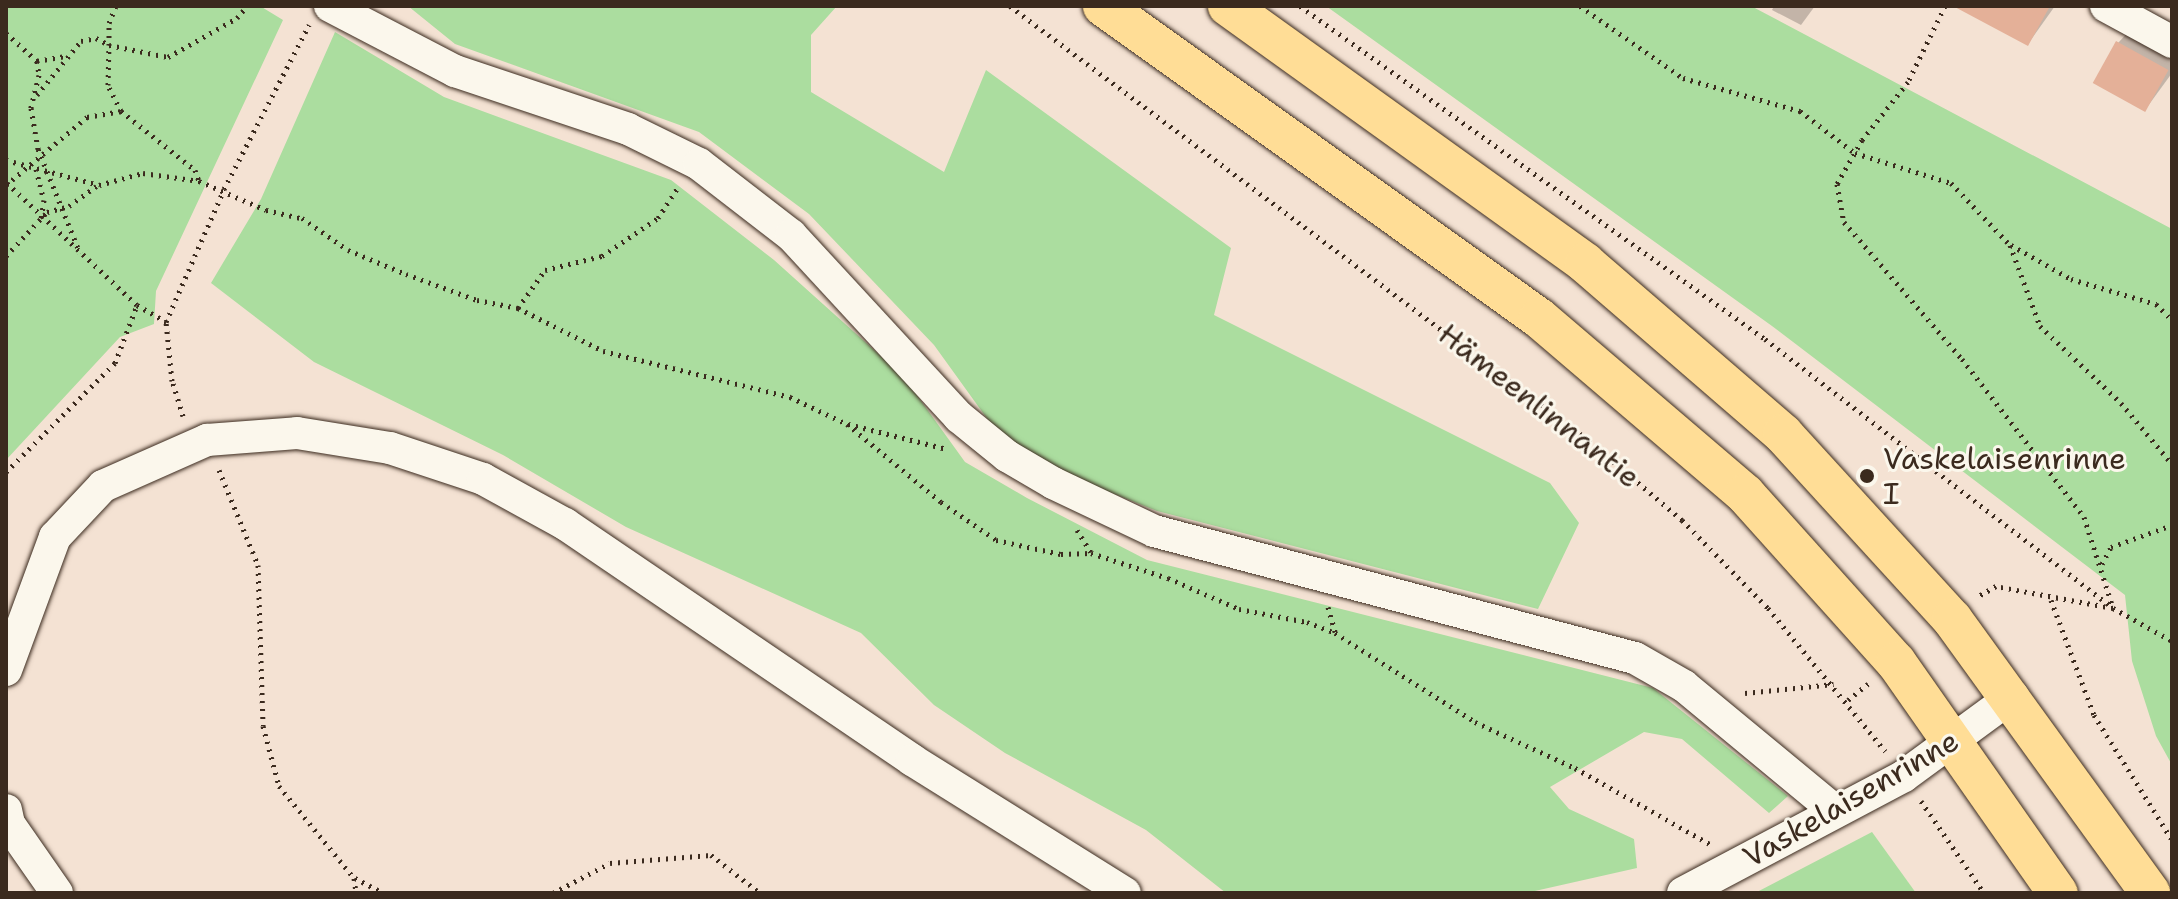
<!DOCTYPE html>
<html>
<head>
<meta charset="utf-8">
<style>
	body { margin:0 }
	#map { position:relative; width:2178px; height:899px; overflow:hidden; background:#f4e2d3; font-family:"Shantell Sans",sans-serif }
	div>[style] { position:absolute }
	.green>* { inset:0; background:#abdd9f }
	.shadow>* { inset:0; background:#0003 }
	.building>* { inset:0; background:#e4b098; transform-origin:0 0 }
	.path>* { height:5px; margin-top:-2.5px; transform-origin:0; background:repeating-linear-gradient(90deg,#3b2a1e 0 2px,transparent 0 8px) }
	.roads { filter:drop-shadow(0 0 2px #3b2a1e) drop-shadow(0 0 2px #3b2a1e) }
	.minor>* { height:32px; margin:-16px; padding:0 16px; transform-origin:16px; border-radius:16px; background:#fbf7ec }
	.major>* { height:40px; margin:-20px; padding:0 20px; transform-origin:20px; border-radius:20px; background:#ffdd96 }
	.dots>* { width:22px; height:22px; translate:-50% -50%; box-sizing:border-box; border:4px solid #fbf7ec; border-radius:50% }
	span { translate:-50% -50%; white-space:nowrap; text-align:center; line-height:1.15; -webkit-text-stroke:6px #fbf7ec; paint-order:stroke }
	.street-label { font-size:30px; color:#3b2a1e }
	.poi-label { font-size:30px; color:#3b2a1e }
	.left { translate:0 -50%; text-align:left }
	.frame { position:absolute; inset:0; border:8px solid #3b2a1e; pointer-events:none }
</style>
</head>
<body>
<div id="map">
	<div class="green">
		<div style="clip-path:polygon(6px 6px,260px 6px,283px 20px,156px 291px,154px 324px,120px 337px,6px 460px)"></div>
		<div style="clip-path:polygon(408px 6px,837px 6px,811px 35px,811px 92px,944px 172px,986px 70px,1231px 248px,1214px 315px,1550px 483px,1579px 523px,1538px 609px,1157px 511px,1039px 464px,996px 431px,934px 345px,809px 214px,699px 132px,455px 44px)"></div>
		<div style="clip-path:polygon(1326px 6px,1751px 6px,2172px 229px,2172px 765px,2156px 736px,2132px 661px,2125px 595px,1772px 326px)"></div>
		<div style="clip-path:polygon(335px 32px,444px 97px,671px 180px,774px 260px,903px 376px,965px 462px,1027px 498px,1147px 560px,1653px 688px,1788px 796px,1769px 813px,1682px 739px,1644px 732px,1550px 787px,1569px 809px,1634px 839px,1637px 868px,1526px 893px,1226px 893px,1146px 830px,1005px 753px,934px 705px,861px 633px,626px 527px,503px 455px,314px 362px,211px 283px,261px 199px)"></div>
		<div style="clip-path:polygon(1872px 832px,1916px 893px,1755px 893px)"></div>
	</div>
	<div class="shadow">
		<div style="clip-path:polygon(1774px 6px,1815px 6px,1801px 25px,1772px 10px)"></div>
		<div style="clip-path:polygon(1959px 6px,2055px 6px,2028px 44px)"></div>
		<div style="clip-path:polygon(2133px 27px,2172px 49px,2172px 73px,2145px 110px,2118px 43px)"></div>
	</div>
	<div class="building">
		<div style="clip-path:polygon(1953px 6px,2050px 6px,2028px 46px)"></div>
		<div style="left:2116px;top:41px;width:60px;height:48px;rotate:29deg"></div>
	</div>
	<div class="path">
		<div style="left:1010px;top:6px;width:716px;rotate:36.89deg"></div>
		<div style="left:1583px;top:436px;width:130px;rotate:40.3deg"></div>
		<div style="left:1682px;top:520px;width:123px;rotate:45.7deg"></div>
		<div style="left:1768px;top:608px;width:185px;rotate:50.7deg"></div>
		<div style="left:1300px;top:6px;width:572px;rotate:35.61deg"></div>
		<div style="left:1765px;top:339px;width:440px;rotate:37.7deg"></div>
		<div style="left:2113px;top:608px;width:68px;rotate:29.2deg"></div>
		<div style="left:1580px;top:6px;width:126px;rotate:35deg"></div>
		<div style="left:1683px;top:78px;width:122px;rotate:15.8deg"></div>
		<div style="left:1800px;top:111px;width:69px;rotate:37.4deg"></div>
		<div style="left:1855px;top:153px;width:101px;rotate:17.4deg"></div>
		<div style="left:1951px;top:183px;width:86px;rotate:46.4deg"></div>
		<div style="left:2010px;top:245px;width:86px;rotate:69.7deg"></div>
		<div style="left:2040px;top:326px;width:112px;rotate:43.5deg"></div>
		<div style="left:2121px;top:403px;width:80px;rotate:50.1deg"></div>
		<div style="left:1945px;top:6px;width:85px;rotate:116deg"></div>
		<div style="left:1908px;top:82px;width:74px;rotate:128.4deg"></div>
		<div style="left:1862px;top:140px;width:51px;rotate:119.6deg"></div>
		<div style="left:1837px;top:184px;width:39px;rotate:80deg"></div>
		<div style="left:1844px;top:222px;width:181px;rotate:49.3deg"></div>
		<div style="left:1962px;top:359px;width:200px;rotate:52.3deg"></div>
		<div style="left:2084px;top:517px;width:96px;rotate:72.3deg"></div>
		<div style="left:2113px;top:608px;width:119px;rotate:-169.4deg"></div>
		<div style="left:1996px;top:586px;width:20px;rotate:150deg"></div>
		<div style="left:6px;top:33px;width:42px;rotate:42.1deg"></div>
		<div style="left:37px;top:61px;width:14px;rotate:82deg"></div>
		<div style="left:39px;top:75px;width:34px;rotate:104deg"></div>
		<div style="left:31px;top:108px;width:42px;rotate:80.3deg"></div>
		<div style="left:38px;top:149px;width:112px;rotate:68deg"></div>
		<div style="left:37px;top:61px;width:29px;rotate:-10deg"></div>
		<div style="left:37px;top:95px;width:70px;rotate:-50.8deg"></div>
		<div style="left:81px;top:41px;width:15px;rotate:-11deg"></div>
		<div style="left:96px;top:38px;width:15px;rotate:28deg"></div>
		<div style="left:109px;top:45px;width:22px;rotate:-90deg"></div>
		<div style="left:109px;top:23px;width:18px;rotate:-68deg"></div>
		<div style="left:121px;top:111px;width:29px;rotate:-117deg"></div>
		<div style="left:108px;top:85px;width:40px;rotate:-88.6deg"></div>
		<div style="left:109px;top:45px;width:60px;rotate:11.5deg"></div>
		<div style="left:168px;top:57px;width:79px;rotate:-29.5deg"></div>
		<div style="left:237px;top:18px;width:16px;rotate:-50deg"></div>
		<div style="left:6px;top:160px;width:96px;rotate:15deg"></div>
		<div style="left:99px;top:185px;width:46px;rotate:-15.3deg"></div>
		<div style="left:143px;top:173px;width:57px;rotate:8.1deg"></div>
		<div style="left:199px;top:181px;width:73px;rotate:23.4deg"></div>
		<div style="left:266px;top:210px;width:37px;rotate:13deg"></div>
		<div style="left:302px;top:218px;width:56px;rotate:34.8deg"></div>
		<div style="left:348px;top:250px;width:63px;rotate:22.5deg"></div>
		<div style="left:406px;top:274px;width:76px;rotate:20.1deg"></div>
		<div style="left:477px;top:300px;width:42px;rotate:11deg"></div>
		<div style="left:518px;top:308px;width:95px;rotate:26.8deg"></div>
		<div style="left:603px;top:351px;width:193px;rotate:13.8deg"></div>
		<div style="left:790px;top:397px;width:63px;rotate:25.3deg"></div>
		<div style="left:847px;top:424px;width:122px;rotate:39.7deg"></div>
		<div style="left:941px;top:502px;width:67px;rotate:34.6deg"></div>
		<div style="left:996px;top:540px;width:66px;rotate:12.2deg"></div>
		<div style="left:1061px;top:554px;width:30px;rotate:-2deg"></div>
		<div style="left:1091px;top:553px;width:81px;rotate:18deg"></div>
		<div style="left:1168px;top:578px;width:77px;rotate:23.6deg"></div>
		<div style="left:1239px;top:609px;width:69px;rotate:10.8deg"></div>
		<div style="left:1307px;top:622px;width:30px;rotate:21deg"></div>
		<div style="left:1335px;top:633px;width:166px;rotate:32.4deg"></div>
		<div style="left:1475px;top:722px;width:110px;rotate:24.7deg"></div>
		<div style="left:1575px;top:768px;width:155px;rotate:29.4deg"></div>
		<div style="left:36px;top:169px;width:32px;rotate:76deg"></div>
		<div style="left:44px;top:200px;width:18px;rotate:99deg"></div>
		<div style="left:7px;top:183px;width:178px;rotate:43.2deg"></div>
		<div style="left:137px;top:305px;width:34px;rotate:30deg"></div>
		<div style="left:6px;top:185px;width:106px;rotate:-40deg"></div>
		<div style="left:87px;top:117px;width:35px;rotate:-10deg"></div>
		<div style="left:121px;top:111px;width:95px;rotate:38.6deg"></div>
		<div style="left:195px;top:170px;width:12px;rotate:70deg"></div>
		<div style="left:2011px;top:245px;width:69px;rotate:29.5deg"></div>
		<div style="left:2071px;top:279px;width:89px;rotate:16.4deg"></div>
		<div style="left:2156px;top:304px;width:23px;rotate:45deg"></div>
		<div style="left:6px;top:256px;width:60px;rotate:-47deg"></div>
		<div style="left:47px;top:212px;width:23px;rotate:-15deg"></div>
		<div style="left:69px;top:206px;width:34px;rotate:-36deg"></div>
		<div style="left:518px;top:308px;width:47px;rotate:-54.6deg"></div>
		<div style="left:545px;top:270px;width:59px;rotate:-13.8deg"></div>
		<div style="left:602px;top:256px;width:68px;rotate:-34.2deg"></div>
		<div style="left:658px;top:218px;width:35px;rotate:-57deg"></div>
		<div style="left:183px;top:416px;width:37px;rotate:-107deg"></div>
		<div style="left:172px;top:381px;width:59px;rotate:-95.8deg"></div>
		<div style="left:166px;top:322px;width:145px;rotate:-66.4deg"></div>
		<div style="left:224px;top:189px;width:185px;rotate:-62.6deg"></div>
		<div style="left:848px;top:424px;width:102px;rotate:14.2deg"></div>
		<div style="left:219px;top:470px;width:103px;rotate:67.7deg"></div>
		<div style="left:258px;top:565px;width:161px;rotate:88.2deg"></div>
		<div style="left:263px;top:726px;width:62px;rotate:75.1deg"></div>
		<div style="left:279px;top:786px;width:119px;rotate:50.8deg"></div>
		<div style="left:354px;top:878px;width:15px;rotate:82deg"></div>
		<div style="left:6px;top:472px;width:154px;rotate:-45deg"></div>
		<div style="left:115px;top:363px;width:62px;rotate:-69.2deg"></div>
		<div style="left:1077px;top:530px;width:26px;rotate:58deg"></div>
		<div style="left:2102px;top:564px;width:19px;rotate:-62deg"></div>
		<div style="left:2111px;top:547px;width:65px;rotate:-19.8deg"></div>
		<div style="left:2051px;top:600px;width:123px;rotate:69.5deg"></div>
		<div style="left:2094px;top:715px;width:147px;rotate:58deg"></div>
		<div style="left:1328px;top:607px;width:26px;rotate:74deg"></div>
		<div style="left:1745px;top:693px;width:89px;rotate:-5.8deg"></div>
		<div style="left:1848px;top:700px;width:26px;rotate:-39deg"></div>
		<div style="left:1921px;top:801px;width:112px;rotate:55.6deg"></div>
		<div style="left:355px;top:878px;width:32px;rotate:28deg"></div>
		<div style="left:553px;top:893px;width:64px;rotate:-27.8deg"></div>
		<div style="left:610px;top:863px;width:101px;rotate:-4.5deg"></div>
		<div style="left:711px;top:855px;width:62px;rotate:37.8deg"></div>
	</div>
	<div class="roads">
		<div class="minor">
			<div style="left:330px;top:6px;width:141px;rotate:27.5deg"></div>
			<div style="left:455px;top:71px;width:182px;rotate:18.5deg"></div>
			<div style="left:628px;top:129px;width:79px;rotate:26.2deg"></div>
			<div style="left:699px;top:164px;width:116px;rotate:37.7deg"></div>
			<div style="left:791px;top:235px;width:248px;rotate:47.3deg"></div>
			<div style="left:959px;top:417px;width:62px;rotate:39.1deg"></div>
			<div style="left:1007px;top:456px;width:53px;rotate:30.4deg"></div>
			<div style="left:1053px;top:483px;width:112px;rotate:25.4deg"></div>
			<div style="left:1154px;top:531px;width:497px;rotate:14.8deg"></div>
			<div style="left:1635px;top:658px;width:56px;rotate:29.7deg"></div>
			<div style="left:1684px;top:686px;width:196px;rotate:39.6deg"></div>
			<div style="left:2106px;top:6px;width:75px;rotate:28.6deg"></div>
			<div style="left:6px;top:670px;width:142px;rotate:-69.8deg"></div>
			<div style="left:55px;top:537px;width:70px;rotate:-46.7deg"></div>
			<div style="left:103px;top:486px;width:114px;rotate:-23.9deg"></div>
			<div style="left:207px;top:440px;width:90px;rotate:-4.4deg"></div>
			<div style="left:297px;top:433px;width:94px;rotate:9.2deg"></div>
			<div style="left:390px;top:448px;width:98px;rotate:18.4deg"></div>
			<div style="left:483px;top:479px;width:94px;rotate:28.8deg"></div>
			<div style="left:565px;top:524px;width:420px;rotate:34.2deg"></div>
			<div style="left:912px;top:760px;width:251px;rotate:32deg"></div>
			<div style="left:6px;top:810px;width:14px;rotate:78deg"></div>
			<div style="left:9px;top:824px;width:84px;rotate:55.2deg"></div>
			<div style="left:1683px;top:893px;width:250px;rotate:-27.9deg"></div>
			<div style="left:1904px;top:776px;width:135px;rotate:-36.3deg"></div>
		</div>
		<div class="major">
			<div style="left:1103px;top:6px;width:536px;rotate:35.59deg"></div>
			<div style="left:1539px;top:318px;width:271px;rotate:40.5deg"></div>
			<div style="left:1745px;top:494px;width:226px;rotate:48.1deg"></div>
			<div style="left:1896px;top:662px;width:282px;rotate:55deg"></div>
			<div style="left:1228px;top:6px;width:440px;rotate:35.7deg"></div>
			<div style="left:1585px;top:263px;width:262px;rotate:40.8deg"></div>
			<div style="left:1783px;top:434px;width:251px;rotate:47.6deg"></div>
			<div style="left:1952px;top:619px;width:338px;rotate:54.1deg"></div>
		</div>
	</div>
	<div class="dots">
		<div style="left:1867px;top:476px;background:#3b2a1e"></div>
	</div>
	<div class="street-label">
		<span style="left:1539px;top:406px;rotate:38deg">Hämeenlinnantie</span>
		<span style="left:1851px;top:799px;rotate:-30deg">Vaskelaisenrinne</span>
	</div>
	<div class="poi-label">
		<span class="left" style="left:1883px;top:476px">Vaskelaisenrinne<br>I</span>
	</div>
	<div class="frame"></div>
</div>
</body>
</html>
